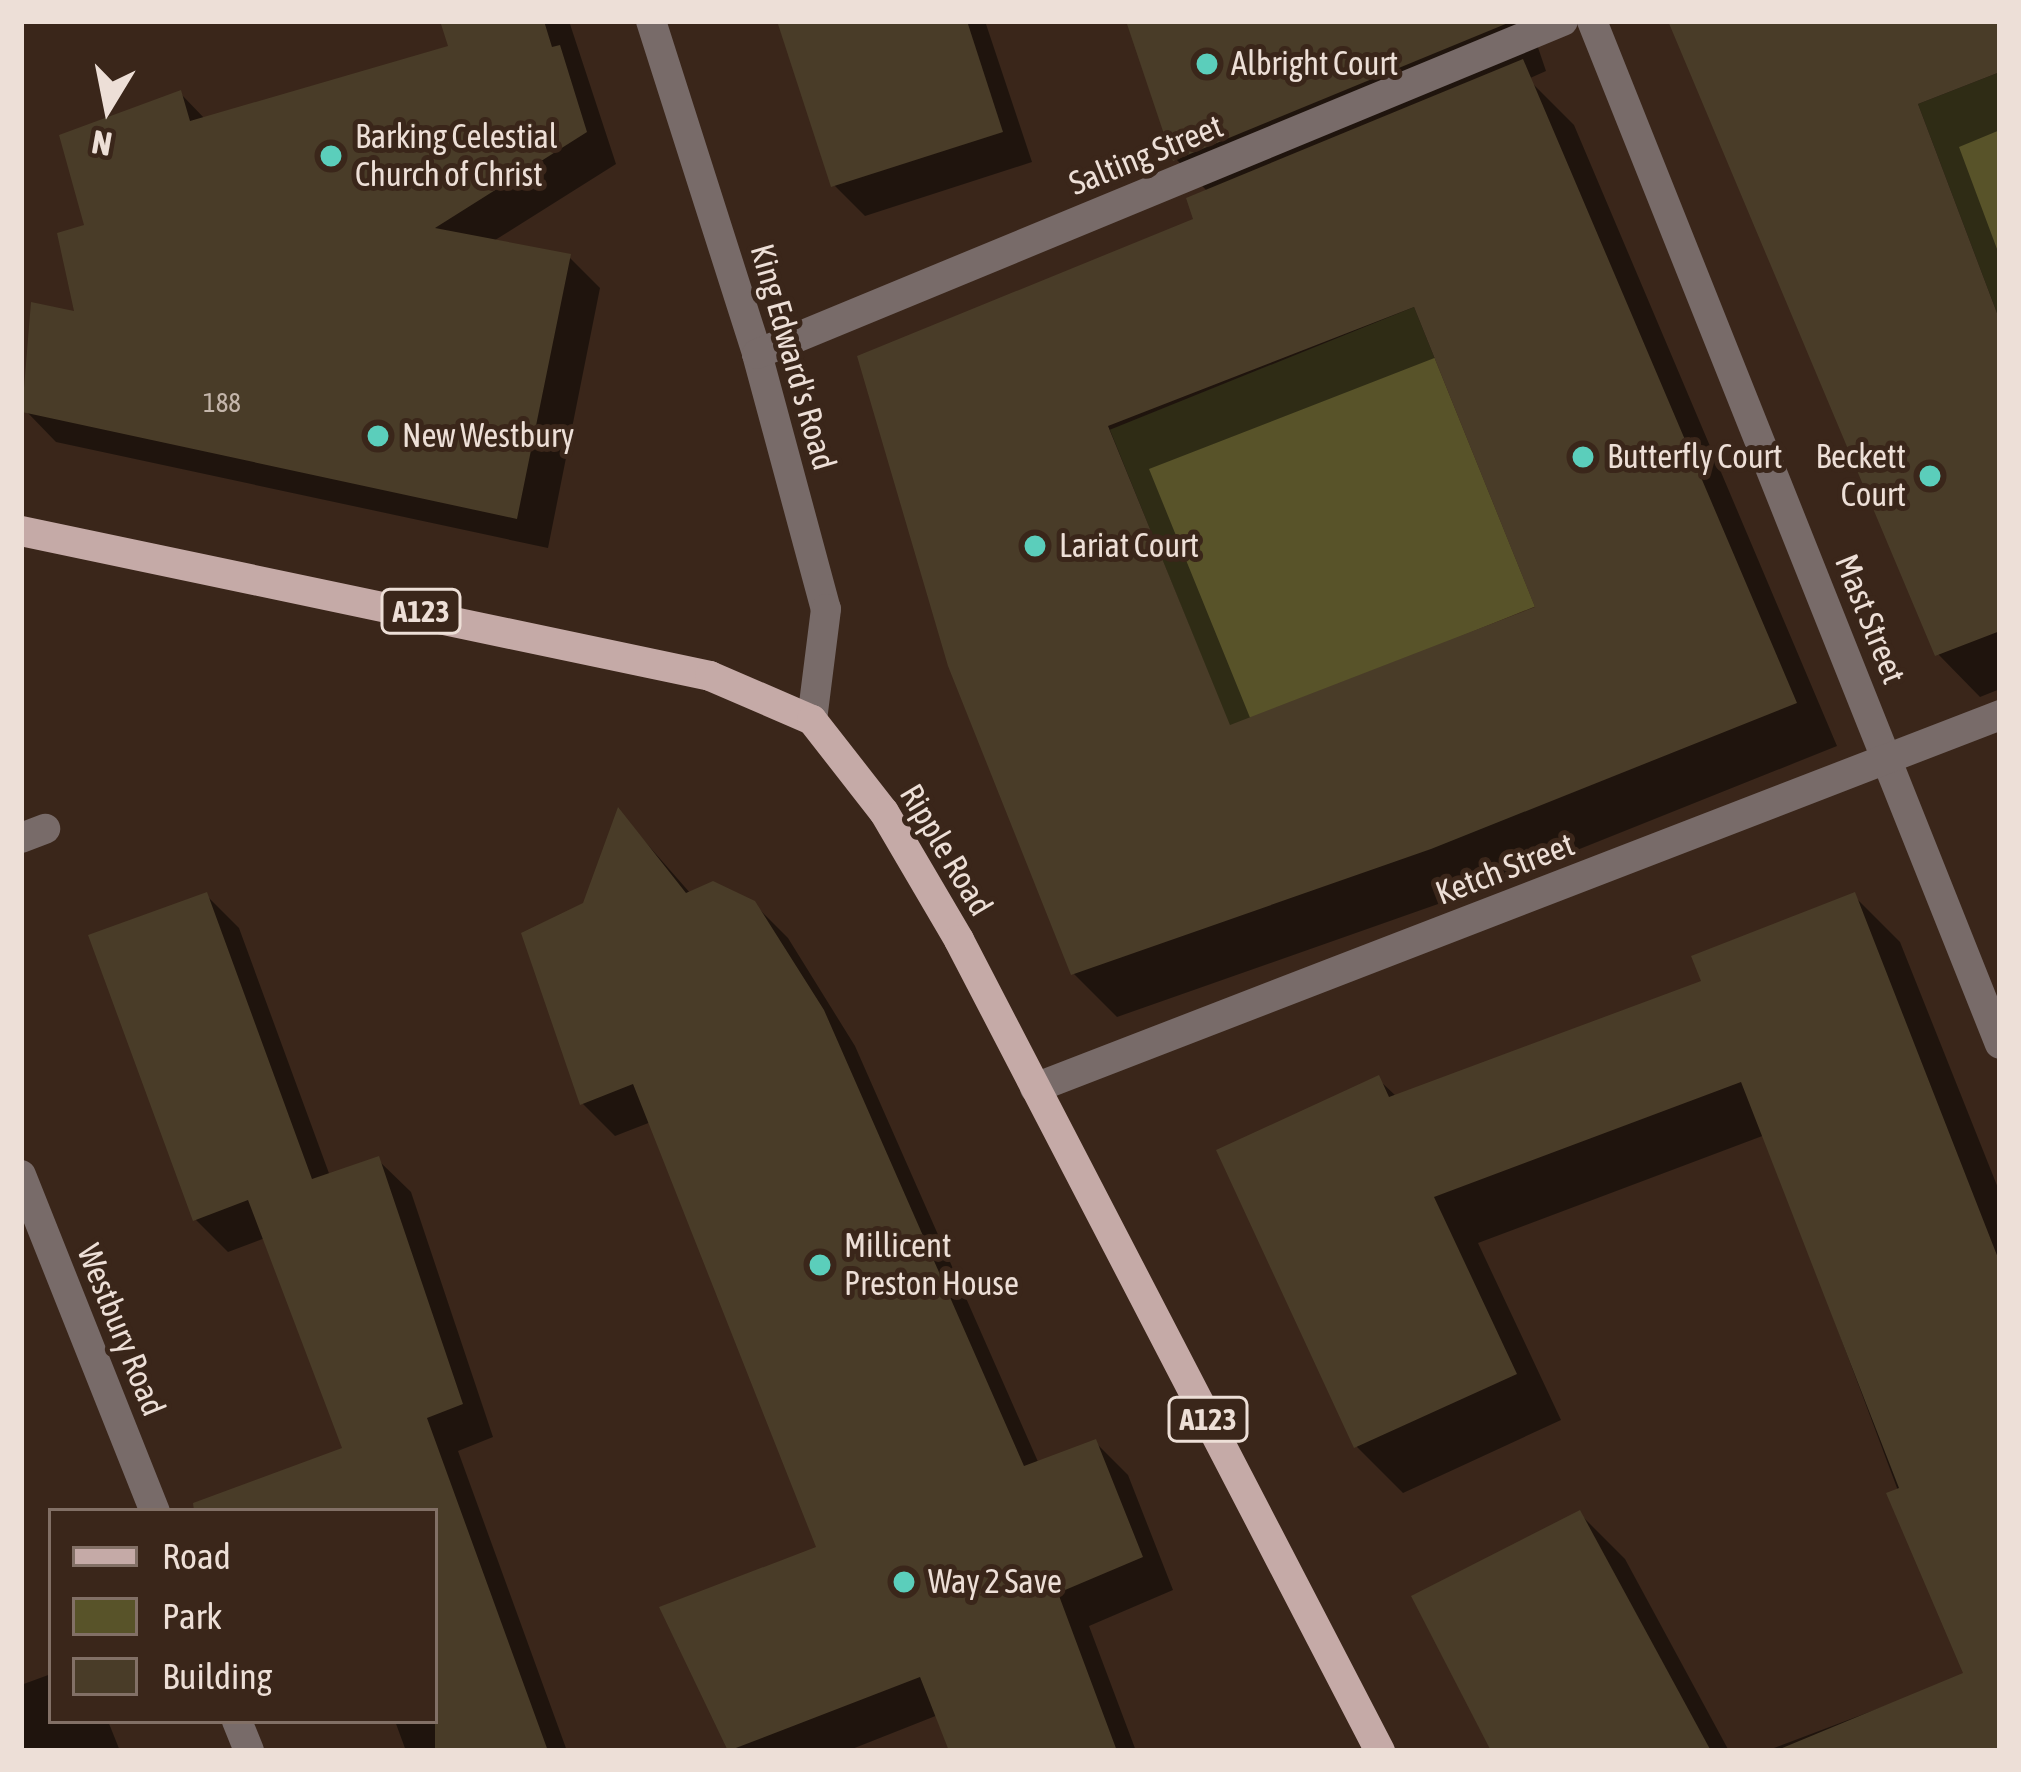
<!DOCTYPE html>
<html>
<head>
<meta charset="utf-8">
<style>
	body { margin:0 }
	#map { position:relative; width:2021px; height:1772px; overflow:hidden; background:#3a261a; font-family:"Asap Condensed",sans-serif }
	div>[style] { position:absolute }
	.green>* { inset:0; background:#585329; transform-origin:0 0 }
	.shadow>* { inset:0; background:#0007 }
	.building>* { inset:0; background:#493c28 }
	.minor>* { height:30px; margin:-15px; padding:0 15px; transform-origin:15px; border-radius:15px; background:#786b69 }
	.major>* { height:30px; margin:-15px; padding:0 15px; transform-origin:15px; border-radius:15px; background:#c5aaa7 }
	.dots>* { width:33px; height:33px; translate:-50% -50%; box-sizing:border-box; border:6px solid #3a261a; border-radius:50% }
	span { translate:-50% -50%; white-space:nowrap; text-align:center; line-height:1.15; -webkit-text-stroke:10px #3a261a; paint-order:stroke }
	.number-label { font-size:27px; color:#c4b6ab }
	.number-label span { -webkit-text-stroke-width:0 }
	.shield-label span { padding:3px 9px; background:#3a261a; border:3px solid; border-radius:9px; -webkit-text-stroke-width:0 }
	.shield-label { font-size:30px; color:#eddfd7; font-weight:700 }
	.poi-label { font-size:33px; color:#eddfd7 }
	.left { translate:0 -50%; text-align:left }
	.right { translate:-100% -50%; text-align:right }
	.street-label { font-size:33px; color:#eddfd7 }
	.frame { position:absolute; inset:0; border:24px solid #eddfd7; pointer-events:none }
	.legend { position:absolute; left:48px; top:1508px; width:390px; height:216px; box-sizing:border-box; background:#3a261a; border:3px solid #827066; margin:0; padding:15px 21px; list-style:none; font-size:36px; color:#eddfd7 }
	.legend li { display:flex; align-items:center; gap:24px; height:60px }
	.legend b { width:60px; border:3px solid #827066 }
	.north { position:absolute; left:48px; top:48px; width:120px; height:120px; -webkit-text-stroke:9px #3a261a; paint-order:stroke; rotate:190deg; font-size:33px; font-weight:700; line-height:48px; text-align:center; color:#eddfd7 }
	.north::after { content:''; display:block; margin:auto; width:42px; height:54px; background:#eddfd7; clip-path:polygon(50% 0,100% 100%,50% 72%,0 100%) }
</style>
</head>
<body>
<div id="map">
	<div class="green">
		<div style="clip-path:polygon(2000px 72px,2000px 321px,1918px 104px)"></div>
		<div style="left:1414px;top:307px;width:323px;height:328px;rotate:68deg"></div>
	</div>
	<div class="shadow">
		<div style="clip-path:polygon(442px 21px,569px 21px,616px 164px,492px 242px,569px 257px,600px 288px,548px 548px,56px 442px,25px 410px,78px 315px,88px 227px,180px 93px,206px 120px,451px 48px)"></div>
		<div style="clip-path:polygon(780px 21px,985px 21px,1032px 162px,865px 216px,834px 185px)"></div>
		<div style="clip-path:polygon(evenodd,1129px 21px,1529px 21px,1546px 71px,1528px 79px,1574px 125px,1837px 746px,1475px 891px,1117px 1017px,1074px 974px,951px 665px,1208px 192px,1176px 159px,1129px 21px,1437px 357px,1539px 609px,1251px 720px,1149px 469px,1437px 357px)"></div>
		<div style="clip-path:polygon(1680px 21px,2000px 21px,2000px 130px,1959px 147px,2000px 257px,2000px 689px,1980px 697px,1938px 654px)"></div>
		<div style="clip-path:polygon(619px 812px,691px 894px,754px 904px,788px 938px,855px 1046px,1039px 1464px,1095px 1442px,1128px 1475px,1173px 1590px,1089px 1626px,1136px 1751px,952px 1751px,938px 1715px,847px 1751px,732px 1751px,663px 1609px,820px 1548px,651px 1122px,615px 1136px,582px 1103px,585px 905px)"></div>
		<div style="clip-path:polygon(206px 895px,239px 928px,330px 1176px,378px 1160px,411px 1192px,493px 1437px,458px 1451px,567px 1751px,406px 1751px,395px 1721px,435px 1721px,435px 1511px,345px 1450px,265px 1238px,228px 1252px,195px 1219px)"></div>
		<div style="clip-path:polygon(1854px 896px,1900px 942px,2000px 1193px,2000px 1751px,1766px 1751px,1967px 1675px,1765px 1135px,1478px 1243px,1561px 1420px,1403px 1493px,1357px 1447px,1378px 1079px,1397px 1097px,1704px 982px)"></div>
		<div style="clip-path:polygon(1579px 1513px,1625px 1559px,1729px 1751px,1494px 1751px)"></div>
		<div style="clip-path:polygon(51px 1674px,51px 1721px,108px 1721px,120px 1751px,21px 1751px,21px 1685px)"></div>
	</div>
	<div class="building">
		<div style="clip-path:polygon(440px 21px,544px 21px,552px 47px,560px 45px,587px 132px,435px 228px,571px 254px,517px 519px,22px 412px,31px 302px,74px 311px,57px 233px,84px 225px,59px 135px,181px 90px,190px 121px,448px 46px)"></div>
		<div style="clip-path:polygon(777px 21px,967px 21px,1003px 132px,831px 187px)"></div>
		<div style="clip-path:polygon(1126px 21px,1507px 21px,1508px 23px,1173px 161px)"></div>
		<div style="clip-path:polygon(1668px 21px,2000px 21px,2000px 72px,1918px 104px,2000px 321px,2000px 631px,1935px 656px)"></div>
		<div style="clip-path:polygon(evenodd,1523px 59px,1797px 703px,1431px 849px,1071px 975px,948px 666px,857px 356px,1193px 219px,1186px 198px,1523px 59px,1414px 307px,1535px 607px,1230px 725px,1108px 426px,1414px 307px)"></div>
		<div style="clip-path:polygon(618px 807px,686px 893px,713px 881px,755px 901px,824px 1010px,1024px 1466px,1096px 1439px,1143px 1557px,1058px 1593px,1117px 1751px,949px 1751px,920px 1677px,728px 1751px,659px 1607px,816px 1547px,633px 1084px,580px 1105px,521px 933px,583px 903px)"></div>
		<div style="clip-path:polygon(207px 892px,312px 1179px,379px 1156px,463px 1404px,427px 1418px,548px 1751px,435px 1751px,435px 1511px,194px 1511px,193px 1503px,342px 1448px,248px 1200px,193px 1221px,88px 935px)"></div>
		<div style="clip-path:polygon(1855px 892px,2000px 1263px,2000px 1751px,1775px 1751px,1963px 1673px,1886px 1493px,1899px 1488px,1741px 1082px,1434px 1197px,1517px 1374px,1354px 1448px,1216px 1150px,1379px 1075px,1389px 1097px,1701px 981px,1691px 956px)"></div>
		<div style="clip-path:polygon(1580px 1510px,1711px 1751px,1491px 1751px,1411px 1596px)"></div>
	</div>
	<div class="minor">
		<div style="left:651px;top:21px;width:349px;rotate:72.3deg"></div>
		<div style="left:757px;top:354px;width:264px;rotate:74.9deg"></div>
		<div style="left:826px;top:609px;width:112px;rotate:97.2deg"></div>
		<div style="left:1592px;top:21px;width:1101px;rotate:68.26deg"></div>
		<div style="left:757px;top:354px;width:872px;rotate:-22.45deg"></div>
		<div style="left:21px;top:838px;width:26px;rotate:-21deg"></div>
		<div style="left:1035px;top:1088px;width:1035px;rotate:-21.13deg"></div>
		<div style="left:21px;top:1175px;width:362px;rotate:68.3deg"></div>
		<div style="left:237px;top:1721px;width:32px;rotate:68deg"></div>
	</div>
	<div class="major">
		<div style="left:21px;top:531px;width:704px;rotate:11.88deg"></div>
		<div style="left:710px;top:676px;width:111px;rotate:23.3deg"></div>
		<div style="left:812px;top:720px;width:117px;rotate:52deg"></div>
		<div style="left:884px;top:812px;width:148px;rotate:59.6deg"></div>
		<div style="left:959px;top:940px;width:914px;rotate:62.57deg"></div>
	</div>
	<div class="dots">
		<div style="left:1207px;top:64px;background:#5bcebb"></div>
		<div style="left:331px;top:156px;background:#5bcebb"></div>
		<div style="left:378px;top:436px;background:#5bcebb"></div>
		<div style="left:1583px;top:457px;background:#5bcebb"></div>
		<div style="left:1930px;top:476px;background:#5bcebb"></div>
		<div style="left:1035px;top:546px;background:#5bcebb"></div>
		<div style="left:820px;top:1265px;background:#5bcebb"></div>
		<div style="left:904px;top:1582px;background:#5bcebb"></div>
	</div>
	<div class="number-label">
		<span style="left:222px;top:403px">188</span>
	</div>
	<div class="shield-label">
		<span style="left:421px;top:611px">A123</span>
		<span style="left:1208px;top:1419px">A123</span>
	</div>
	<div class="poi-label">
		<span class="left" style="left:1231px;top:64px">Albright Court</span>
		<span class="left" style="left:355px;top:156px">Barking Celestial<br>Church of Christ</span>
		<span class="left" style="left:402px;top:436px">New Westbury</span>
		<span class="left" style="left:1607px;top:457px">Butterfly Court</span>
		<span class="right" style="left:1906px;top:476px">Beckett<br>Court</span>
		<span class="left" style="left:1059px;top:546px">Lariat Court</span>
		<span class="left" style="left:844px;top:1265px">Millicent<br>Preston House</span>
		<span class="left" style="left:928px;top:1582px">Way 2 Save</span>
	</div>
	<div class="street-label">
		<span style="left:1146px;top:155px;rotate:-22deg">Salting Street</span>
		<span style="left:793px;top:357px;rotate:74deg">King Edward's Road</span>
		<span style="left:1870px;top:619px;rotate:68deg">Mast Street</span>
		<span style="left:946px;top:850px;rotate:59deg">Ripple Road</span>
		<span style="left:1505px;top:869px;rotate:-21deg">Ketch Street</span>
		<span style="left:121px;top:1330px;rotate:68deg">Westbury Road</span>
	</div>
	<div class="frame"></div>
	<ul class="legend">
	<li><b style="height:15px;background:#c5aaa7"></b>Road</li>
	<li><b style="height:33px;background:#585329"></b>Park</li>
	<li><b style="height:33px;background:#493c28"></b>Building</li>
	</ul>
	<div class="north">N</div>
</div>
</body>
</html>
